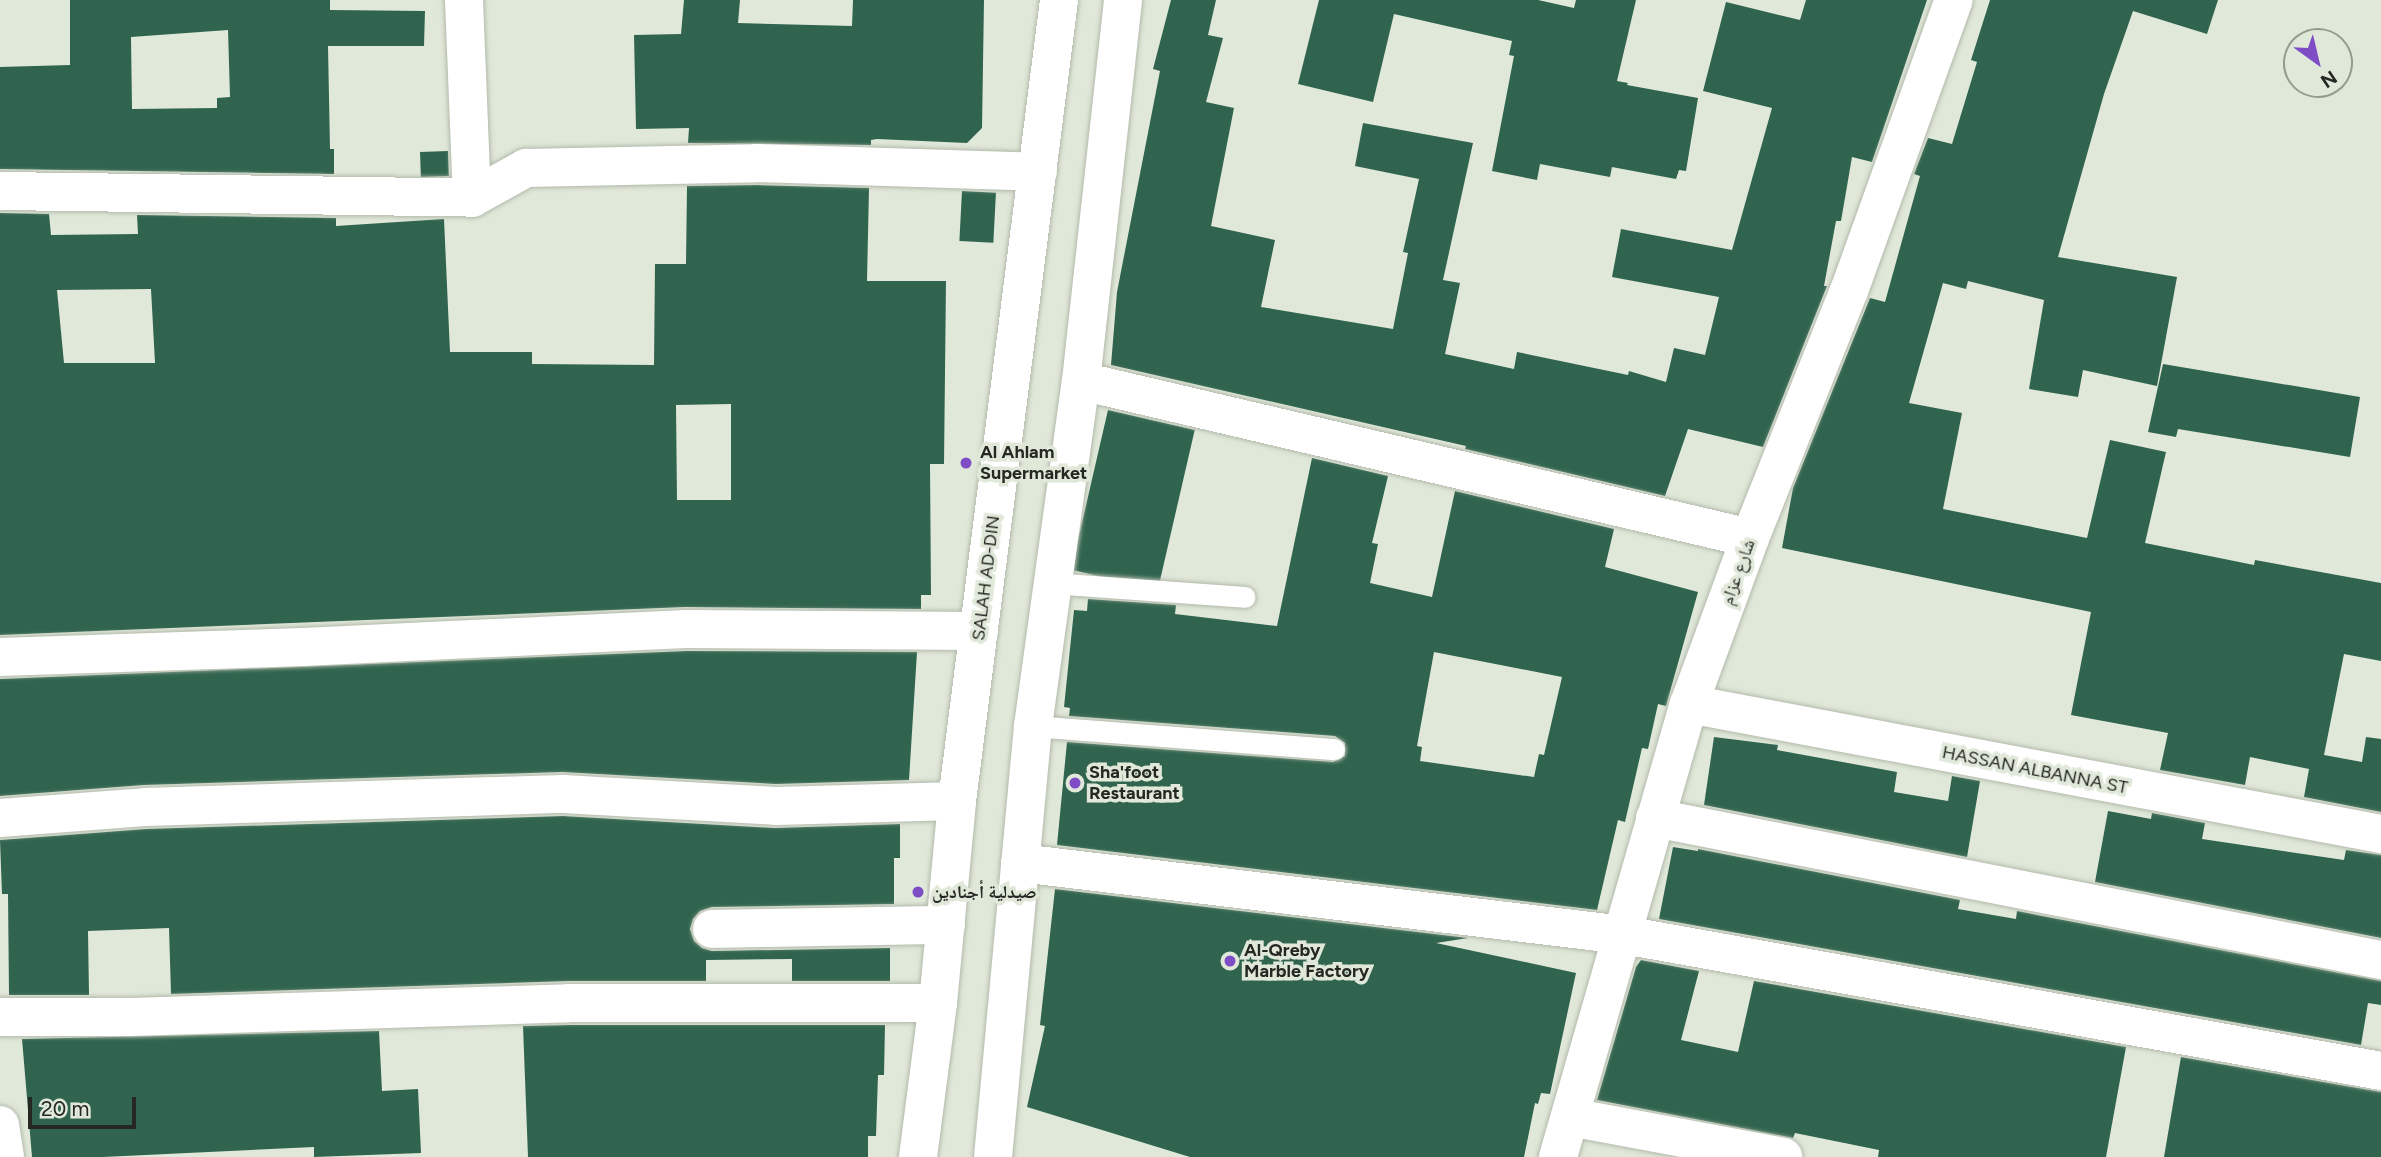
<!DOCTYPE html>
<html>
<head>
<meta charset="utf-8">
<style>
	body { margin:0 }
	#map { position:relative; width:2381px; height:1157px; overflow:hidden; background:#e0e8d9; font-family:Figtree,"Noto Naskh Arabic",sans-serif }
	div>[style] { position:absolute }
	.building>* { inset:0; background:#30644e; transform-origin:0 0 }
	.roads { filter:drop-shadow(0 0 2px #b3baac) drop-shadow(0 0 2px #b3baac) }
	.lane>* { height:21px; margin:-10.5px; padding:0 10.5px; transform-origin:10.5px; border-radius:10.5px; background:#fff }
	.street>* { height:38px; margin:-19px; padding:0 19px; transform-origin:19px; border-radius:19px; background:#fff }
	.highway>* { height:38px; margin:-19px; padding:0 19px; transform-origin:19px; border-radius:19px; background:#fff }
	.dots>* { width:19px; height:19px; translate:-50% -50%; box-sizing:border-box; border:4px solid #e0e8d9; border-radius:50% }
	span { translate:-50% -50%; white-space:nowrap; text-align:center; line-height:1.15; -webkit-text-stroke:7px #e0e8d9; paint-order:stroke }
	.poi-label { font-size:18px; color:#252722; font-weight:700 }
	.left { translate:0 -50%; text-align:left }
	.street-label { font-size:18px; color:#252722 }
	.north { position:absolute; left:2283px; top:28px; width:70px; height:70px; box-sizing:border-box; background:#e0e8d9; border:2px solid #959b90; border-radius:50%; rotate:146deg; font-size:19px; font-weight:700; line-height:28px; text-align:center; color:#252722 }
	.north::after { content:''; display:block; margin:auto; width:24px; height:32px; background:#7e4dc5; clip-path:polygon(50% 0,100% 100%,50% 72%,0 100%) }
	.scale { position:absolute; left:28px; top:1097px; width:108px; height:32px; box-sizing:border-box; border:4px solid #252722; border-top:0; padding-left:9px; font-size:21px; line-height:24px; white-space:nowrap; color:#252722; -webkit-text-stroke:5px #e0e8d9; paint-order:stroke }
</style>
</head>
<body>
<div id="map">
	<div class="building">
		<div style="clip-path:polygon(evenodd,70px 0,330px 0,330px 10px,425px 11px,424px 46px,328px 46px,330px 149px,334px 149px,334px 174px,0 169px,0 67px,70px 65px,70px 0,228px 30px,230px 97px,217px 98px,217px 108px,132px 109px,131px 37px,228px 30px)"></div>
		<div style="clip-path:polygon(684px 0,740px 0,738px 23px,852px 26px,853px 0,984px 0,982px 128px,967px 143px,877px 139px,871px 140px,871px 145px,688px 143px,689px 128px,636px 129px,634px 35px,681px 34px)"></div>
		<div style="clip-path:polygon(1171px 0,1216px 0,1208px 35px,1223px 38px,1206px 102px,1234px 108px,1211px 226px,1275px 240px,1261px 307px,1393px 329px,1408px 253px,1403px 252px,1419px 179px,1355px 166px,1363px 123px,1473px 143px,1443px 280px,1460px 283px,1445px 354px,1514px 369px,1517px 352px,1628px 375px,1629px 371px,1666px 382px,1674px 348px,1705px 355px,1719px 297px,1612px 277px,1621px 229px,1732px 250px,1772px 108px,1703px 91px,1726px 2px,1800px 20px,1806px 0,1927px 0,1872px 162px,1852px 157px,1841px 221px,1836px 221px,1824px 286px,1827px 286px,1763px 447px,1688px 429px,1665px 496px,1465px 449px,1466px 446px,1111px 365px,1117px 292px,1160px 71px,1153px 69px)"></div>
		<div style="clip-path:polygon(1319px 0,1538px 0,1574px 8px,1576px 0,1636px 0,1617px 81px,1628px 83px,1627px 85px,1698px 98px,1686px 171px,1679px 170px,1676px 179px,1612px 167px,1610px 177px,1540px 164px,1537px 180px,1492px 171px,1514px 56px,1509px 55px,1512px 41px,1394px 14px,1373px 102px,1298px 84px)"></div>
		<div style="clip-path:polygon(1990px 0,2218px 0,2207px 34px,2133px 11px,2104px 94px,2058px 257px,2177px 277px,2157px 386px,2083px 370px,2078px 397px,2029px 389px,2044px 300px,1968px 281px,1966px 289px,1943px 283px,1909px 403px,1962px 413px,1943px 509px,2087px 538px,2110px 440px,2166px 452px,2145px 543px,2254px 565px,2255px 560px,2381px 583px,2381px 661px,2344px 654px,2324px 755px,2362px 762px,2366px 737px,2381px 739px,2381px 812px,2304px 797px,2309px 769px,2250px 757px,2245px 785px,2160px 770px,2168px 733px,2071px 715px,2091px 612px,1782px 548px,1793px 488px,1870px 298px,1885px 302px,1920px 176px,1914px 174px,1928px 138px,1952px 144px,1977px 62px,1971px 60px)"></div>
		<div style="left:448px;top:151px;width:25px;height:28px;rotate:88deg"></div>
		<div style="clip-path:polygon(evenodd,757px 185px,869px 188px,867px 281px,946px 281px,944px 464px,930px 464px,931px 595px,921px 595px,921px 609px,685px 607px,0 635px,0 213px,49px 214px,51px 235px,138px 234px,137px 215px,336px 218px,336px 226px,444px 219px,450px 352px,532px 352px,532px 364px,654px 365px,655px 264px,686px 264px,687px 186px,757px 185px,151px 289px,155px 363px,64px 363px,57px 290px,151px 289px,757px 185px,731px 404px,731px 500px,677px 500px,676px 405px,731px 404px)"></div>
		<div style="left:962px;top:191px;width:34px;height:50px;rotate:3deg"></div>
		<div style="clip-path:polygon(2163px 364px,2360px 397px,2350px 457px,2178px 429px,2176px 437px,2148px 432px)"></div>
		<div style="left:1108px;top:410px;width:89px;height:164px;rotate:13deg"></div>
		<div style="clip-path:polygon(evenodd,1312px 458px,1388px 476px,1372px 543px,1378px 544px,1370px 583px,1432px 597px,1455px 491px,1614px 529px,1605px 567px,1698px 592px,1666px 706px,1658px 704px,1648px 749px,1642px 748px,1625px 822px,1618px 820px,1597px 910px,1057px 845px,1067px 742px,1333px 762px,1345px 756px,1345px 743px,1335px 736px,1069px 716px,1070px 708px,1064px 707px,1074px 610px,1087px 611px,1088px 599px,1176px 605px,1175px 614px,1277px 626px,1312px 458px,1434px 652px,1562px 677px,1544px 755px,1539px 754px,1534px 777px,1420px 761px,1422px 747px,1417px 746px,1434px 652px)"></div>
		<div style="clip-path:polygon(686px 651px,917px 652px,909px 780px,776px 784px,562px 772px,144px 785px,0 796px,0 679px)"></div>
		<div style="clip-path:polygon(1714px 737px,1778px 745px,1777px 750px,1897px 772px,1894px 792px,1948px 801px,1952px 776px,1980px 781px,1967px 857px,1704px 805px)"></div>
		<div style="clip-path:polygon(2108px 811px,2151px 819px,2152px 813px,2205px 823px,2202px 839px,2344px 860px,2346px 850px,2381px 855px,2381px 938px,2095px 882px)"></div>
		<div style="clip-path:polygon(563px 816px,775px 828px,900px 824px,900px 858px,894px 858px,894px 904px,712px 907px,700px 911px,693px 919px,690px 929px,694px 941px,702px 948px,712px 951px,890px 948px,890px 981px,792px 981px,792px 959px,706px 960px,706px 981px,569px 981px,171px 994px,169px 928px,88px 931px,89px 995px,9px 995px,8px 894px,2px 894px,0 840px,146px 829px)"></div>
		<div style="clip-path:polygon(1673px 847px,1698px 851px,1698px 849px,1960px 900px,1958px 909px,2016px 919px,2017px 911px,2381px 981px,2381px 1005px,2368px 1003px,2361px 1045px,1659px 919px)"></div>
		<div style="clip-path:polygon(1055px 889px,1468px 938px,1436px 943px,1576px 973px,1550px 1094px,1541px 1093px,1538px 1104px,1535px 1103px,1524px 1157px,1190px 1157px,1027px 1107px,1045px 1026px,1040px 1025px)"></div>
		<div style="clip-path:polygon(1641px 960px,1699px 971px,1681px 1040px,1738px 1052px,1754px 981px,2126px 1047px,2106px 1157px,1878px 1157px,1879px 1150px,1795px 1133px,1793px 1138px,1597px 1100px,1636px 967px)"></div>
		<div style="clip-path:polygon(569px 1025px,885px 1025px,884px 1075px,878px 1075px,876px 1136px,868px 1136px,868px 1157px,528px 1157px,523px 1026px)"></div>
		<div style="clip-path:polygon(379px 1031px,382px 1091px,418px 1089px,421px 1153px,314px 1157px,314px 1147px,103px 1157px,32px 1157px,22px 1039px)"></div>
		<div style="clip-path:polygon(2181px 1057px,2381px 1092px,2381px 1157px,2164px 1157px)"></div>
	</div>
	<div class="roads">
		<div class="lane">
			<div style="left:1051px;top:583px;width:194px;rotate:4.1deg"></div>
			<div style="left:1033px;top:726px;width:302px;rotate:4.4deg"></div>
		</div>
		<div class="street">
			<div style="left:464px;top:0;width:198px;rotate:87.7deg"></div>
			<div style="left:0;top:191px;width:472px;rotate:0.8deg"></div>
			<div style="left:472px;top:198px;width:62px;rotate:-29.1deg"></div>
			<div style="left:526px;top:168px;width:231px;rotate:-1.2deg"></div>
			<div style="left:757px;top:163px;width:281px;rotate:1.8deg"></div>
			<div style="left:1081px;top:381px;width:687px;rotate:13.21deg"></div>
			<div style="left:0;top:657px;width:303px;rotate:-1.9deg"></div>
			<div style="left:303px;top:647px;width:383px;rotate:-2.7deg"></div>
			<div style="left:686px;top:629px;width:293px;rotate:0.4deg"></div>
			<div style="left:1689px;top:704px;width:704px;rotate:10.64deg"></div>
			<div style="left:0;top:818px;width:145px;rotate:-4.3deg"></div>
			<div style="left:145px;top:807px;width:418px;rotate:-1.8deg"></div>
			<div style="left:563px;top:794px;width:213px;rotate:3.2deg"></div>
			<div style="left:776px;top:806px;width:181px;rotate:-1.6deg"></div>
			<div style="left:1655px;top:818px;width:740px;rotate:11.07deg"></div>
			<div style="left:1020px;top:863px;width:608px;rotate:6.8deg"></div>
			<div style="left:1624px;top:935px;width:769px;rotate:10.18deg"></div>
			<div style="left:712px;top:929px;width:234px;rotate:-1deg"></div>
			<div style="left:0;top:1017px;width:131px"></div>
			<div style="left:131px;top:1017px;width:438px;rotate:-1.8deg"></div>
			<div style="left:569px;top:1003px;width:369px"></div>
			<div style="left:1570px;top:1117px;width:217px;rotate:10.6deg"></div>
			<div style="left:0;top:1125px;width:32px;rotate:81deg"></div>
			<div style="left:1558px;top:1157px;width:472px;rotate:-73.9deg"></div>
			<div style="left:1689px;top:704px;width:177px;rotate:-69.8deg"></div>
			<div style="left:1750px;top:538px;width:266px;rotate:-68.2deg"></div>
			<div style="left:1849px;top:291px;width:309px;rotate:-70.2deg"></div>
		</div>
		<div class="highway">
			<div style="left:918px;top:1157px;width:155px;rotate:-82.6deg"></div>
			<div style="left:938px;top:1003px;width:203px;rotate:-84.6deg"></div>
			<div style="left:957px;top:801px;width:807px;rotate:-82.74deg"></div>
			<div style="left:993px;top:1157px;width:433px;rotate:-84.7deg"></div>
			<div style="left:1033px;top:726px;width:348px;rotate:-82.1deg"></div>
			<div style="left:1081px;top:381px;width:383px;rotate:-83.7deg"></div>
		</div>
	</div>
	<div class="dots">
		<div style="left:966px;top:463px;background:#7e4dc5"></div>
		<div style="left:1075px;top:783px;background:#7e4dc5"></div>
		<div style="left:918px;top:892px;background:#7e4dc5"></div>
		<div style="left:1230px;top:961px;background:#7e4dc5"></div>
	</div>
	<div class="poi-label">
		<span class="left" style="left:980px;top:463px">Al Ahlam<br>Supermarket</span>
		<span class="left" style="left:1089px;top:783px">Sha'foot<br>Restaurant</span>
		<span class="left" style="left:932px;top:892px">صيدلية أجنادين</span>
		<span class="left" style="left:1244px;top:961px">Al-Qreby<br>Marble Factory</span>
	</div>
	<div class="street-label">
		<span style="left:1738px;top:572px;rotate:-70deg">شارع عزام</span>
		<span style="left:986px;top:578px;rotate:-83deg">SALAH AD-DIN</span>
		<span style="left:2035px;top:770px;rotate:11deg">HASSAN ALBANNA ST</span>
	</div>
	<div class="north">N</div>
	<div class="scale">20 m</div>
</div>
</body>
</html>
